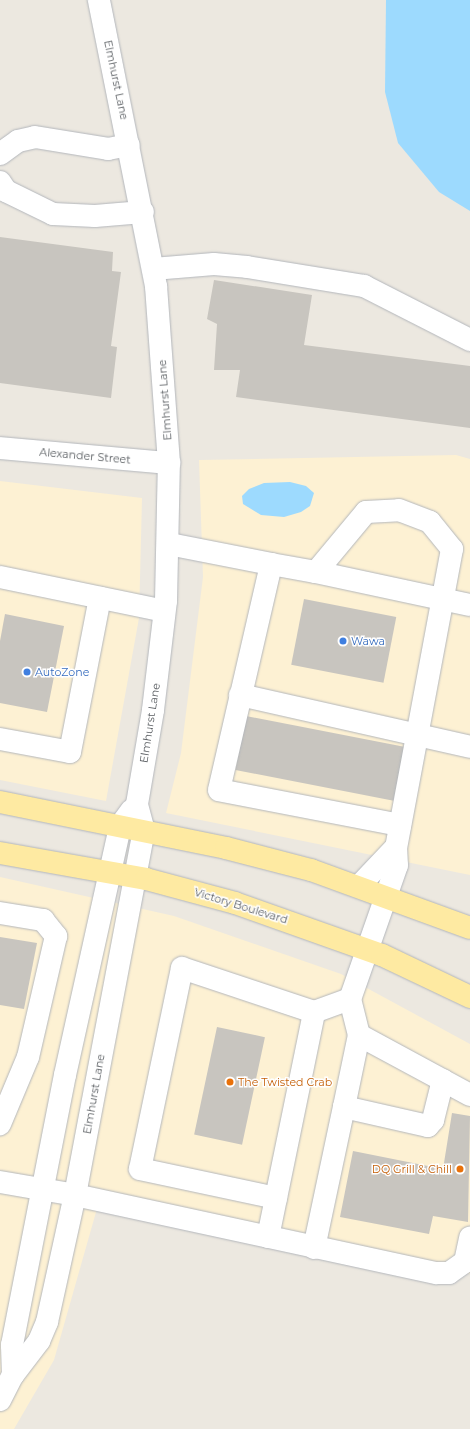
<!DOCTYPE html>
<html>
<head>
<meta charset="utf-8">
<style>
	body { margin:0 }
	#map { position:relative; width:470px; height:1429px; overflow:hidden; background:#ece8e0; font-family:Montserrat,sans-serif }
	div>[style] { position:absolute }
	.commercial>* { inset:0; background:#fdf1d3 }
	.water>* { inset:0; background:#9ddafe }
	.building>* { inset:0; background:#c8c5bf; transform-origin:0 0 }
	.roads { filter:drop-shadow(0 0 1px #b3b6bb) drop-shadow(0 0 1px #b3b6bb) }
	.minor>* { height:22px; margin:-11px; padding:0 11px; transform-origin:11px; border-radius:11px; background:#fff }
	.major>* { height:22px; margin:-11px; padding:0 11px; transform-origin:11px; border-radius:11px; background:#feeaa2 }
	.dots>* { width:11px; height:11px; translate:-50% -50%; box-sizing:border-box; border:2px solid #fff; border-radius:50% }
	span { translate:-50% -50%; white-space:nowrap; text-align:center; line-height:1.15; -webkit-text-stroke:3px #fff; paint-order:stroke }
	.street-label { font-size:11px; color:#595d61 }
	.shop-label { font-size:11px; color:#366cbe }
	.left { translate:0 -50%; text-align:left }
	.food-label { font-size:11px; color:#c56008 }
	.right { translate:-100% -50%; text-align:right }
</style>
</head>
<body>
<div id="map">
	<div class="commercial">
		<div style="clip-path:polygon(456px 455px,470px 459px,470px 875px,166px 813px,181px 753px,203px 577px,199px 460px)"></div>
		<div style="clip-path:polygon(0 481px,142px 498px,139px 618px,106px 801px,0 780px)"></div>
		<div style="clip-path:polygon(0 877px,174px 916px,341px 974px,470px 1044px,470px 1274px,102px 1191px,54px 1360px,14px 1429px,0 1429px)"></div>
	</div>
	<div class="water">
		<div style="clip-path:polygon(386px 0,470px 0,470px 211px,439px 192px,398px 143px,385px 92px)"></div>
		<div style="clip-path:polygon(290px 482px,306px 486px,314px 493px,310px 506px,301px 512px,284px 517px,261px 515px,243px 504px,242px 496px,249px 489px,264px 483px)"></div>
	</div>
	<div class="building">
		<div style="clip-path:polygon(0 237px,113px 252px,112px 271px,121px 272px,111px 346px,117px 347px,111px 398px,0 383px)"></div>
		<div style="clip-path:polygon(214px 280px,312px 295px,304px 345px,470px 366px,470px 428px,236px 397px,240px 370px,214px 370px,217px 324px,207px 319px)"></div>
		<div style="left:304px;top:599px;width:94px;height:67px;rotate:11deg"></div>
		<div style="clip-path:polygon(5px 614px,64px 626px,47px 712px,0 703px,0 641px)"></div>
		<div style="left:246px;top:716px;width:161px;height:55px;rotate:11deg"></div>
		<div style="clip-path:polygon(0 937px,37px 943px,24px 1009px,0 1005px)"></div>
		<div style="left:217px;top:1027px;width:49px;height:110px;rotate:12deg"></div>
		<div style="clip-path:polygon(452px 1113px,470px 1116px,468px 1222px,433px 1216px,429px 1234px,340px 1217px,353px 1151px,443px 1169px)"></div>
	</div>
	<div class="roads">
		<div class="minor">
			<div style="left:0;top:154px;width:22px;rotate:-36deg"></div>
			<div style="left:18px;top:141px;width:17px;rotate:-13deg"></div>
			<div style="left:35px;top:137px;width:74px;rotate:9.3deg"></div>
			<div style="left:108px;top:149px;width:21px;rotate:-11deg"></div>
			<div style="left:0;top:182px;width:11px;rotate:56deg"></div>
			<div style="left:6px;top:191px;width:52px;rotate:26.1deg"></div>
			<div style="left:53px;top:214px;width:42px;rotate:2.7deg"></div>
			<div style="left:95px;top:216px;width:48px;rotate:-4.8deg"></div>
			<div style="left:153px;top:269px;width:61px;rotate:-4.7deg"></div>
			<div style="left:214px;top:264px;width:33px;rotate:5deg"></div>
			<div style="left:247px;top:267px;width:119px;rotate:9.2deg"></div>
			<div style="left:364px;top:286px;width:119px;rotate:27deg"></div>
			<div style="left:0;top:448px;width:170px;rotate:5.1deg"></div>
			<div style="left:169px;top:544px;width:104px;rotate:11.1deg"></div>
			<div style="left:316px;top:572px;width:157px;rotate:12.1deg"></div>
			<div style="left:0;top:577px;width:167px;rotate:11.7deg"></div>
			<div style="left:240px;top:695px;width:236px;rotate:12.7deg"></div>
			<div style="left:0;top:739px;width:71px;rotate:10.5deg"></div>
			<div style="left:70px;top:752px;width:157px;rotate:-79deg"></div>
			<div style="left:400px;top:825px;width:184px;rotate:-169.1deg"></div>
			<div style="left:219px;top:790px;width:232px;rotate:-77deg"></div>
			<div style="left:271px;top:564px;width:46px;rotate:10.1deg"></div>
			<div style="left:316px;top:572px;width:78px;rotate:-50.2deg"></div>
			<div style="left:366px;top:512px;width:33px;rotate:-3deg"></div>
			<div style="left:399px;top:510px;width:33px;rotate:21deg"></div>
			<div style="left:430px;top:522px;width:35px;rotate:51deg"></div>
			<div style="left:452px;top:549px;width:303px;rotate:100.6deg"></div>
			<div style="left:396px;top:847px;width:18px;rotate:87deg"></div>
			<div style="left:397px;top:865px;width:142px;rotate:109.3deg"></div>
			<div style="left:350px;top:999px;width:37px;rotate:76deg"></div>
			<div style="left:359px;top:1035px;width:74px;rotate:101.8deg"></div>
			<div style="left:344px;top:1107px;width:86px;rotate:12.7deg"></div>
			<div style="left:428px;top:1126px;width:8px;rotate:-50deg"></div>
			<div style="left:433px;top:1120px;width:41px;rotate:-76deg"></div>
			<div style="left:360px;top:885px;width:52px;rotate:-46.5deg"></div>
			<div style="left:0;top:913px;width:44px;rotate:9.2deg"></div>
			<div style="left:43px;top:920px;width:21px;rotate:51deg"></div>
			<div style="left:56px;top:936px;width:124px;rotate:103deg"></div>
			<div style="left:28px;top:1057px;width:73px;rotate:112.7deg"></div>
			<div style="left:314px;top:1012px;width:38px;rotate:-20deg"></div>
			<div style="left:359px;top:1035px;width:126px;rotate:28.4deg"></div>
			<div style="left:0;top:1182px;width:76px;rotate:9.8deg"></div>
			<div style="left:75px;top:1195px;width:370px;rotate:12.2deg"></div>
			<div style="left:437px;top:1273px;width:12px"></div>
			<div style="left:449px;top:1273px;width:19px;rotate:-35deg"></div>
			<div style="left:465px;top:1262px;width:25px;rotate:-78deg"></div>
			<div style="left:268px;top:1237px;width:230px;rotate:-78.4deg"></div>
			<div style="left:314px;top:1012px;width:139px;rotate:-161.6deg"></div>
			<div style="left:182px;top:968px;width:205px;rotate:101.8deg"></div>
			<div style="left:140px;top:1169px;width:139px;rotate:12deg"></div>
			<div style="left:314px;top:1248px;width:144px;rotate:-78deg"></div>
			<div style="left:13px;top:1375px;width:30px;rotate:-92deg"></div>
			<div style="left:12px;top:1345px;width:275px;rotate:-78.9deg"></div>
			<div style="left:65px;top:1075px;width:255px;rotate:-77.5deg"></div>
			<div style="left:120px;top:826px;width:19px;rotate:-54deg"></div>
			<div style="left:0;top:1400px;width:28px;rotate:-63deg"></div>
			<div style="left:13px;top:1375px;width:43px;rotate:-52.6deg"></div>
			<div style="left:39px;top:1341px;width:21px;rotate:-67deg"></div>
			<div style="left:47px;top:1322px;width:130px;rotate:-77.6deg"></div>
			<div style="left:75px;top:1195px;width:370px;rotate:-79.3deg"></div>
			<div style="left:144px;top:831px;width:28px;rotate:-105deg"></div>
			<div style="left:137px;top:804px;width:95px;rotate:-80.3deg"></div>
			<div style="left:153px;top:710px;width:110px;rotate:-83.2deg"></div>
			<div style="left:166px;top:601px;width:138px;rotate:-88.8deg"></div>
			<div style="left:169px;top:463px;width:177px;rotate:-94.2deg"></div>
			<div style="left:156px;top:286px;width:292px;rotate:-101.3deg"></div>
		</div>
		<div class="major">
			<div style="left:0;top:802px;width:231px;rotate:11.5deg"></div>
			<div style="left:226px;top:848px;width:88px;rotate:14.5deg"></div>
			<div style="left:311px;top:870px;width:169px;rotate:20deg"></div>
			<div style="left:0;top:853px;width:148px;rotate:10.1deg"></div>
			<div style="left:146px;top:879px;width:92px;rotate:15.1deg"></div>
			<div style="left:235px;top:903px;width:156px;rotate:19.5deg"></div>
			<div style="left:382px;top:955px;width:98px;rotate:25.5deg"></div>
		</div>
	</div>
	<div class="dots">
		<div style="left:343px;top:641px;background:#3f7fe0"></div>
		<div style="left:27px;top:672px;background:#3f7fe0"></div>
		<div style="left:230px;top:1082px;background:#e8710a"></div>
		<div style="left:460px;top:1169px;background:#e8710a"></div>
	</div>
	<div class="street-label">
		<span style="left:116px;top:80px;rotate:78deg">Elmhurst Lane</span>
		<span style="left:165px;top:400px;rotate:-94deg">Elmhurst Lane</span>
		<span style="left:85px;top:456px;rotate:5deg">Alexander Street</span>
		<span style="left:150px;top:723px;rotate:-81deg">Elmhurst Lane</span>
		<span style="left:241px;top:906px;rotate:17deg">Victory Boulevard</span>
		<span style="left:94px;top:1094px;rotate:-80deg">Elmhurst Lane</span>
	</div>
	<div class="shop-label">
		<span class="left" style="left:351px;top:641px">Wawa</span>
		<span class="left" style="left:35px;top:672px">AutoZone</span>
	</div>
	<div class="food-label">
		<span class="left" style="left:238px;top:1082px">The Twisted Crab</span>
		<span class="right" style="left:452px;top:1169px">DQ Grill &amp; Chill</span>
	</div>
</div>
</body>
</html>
